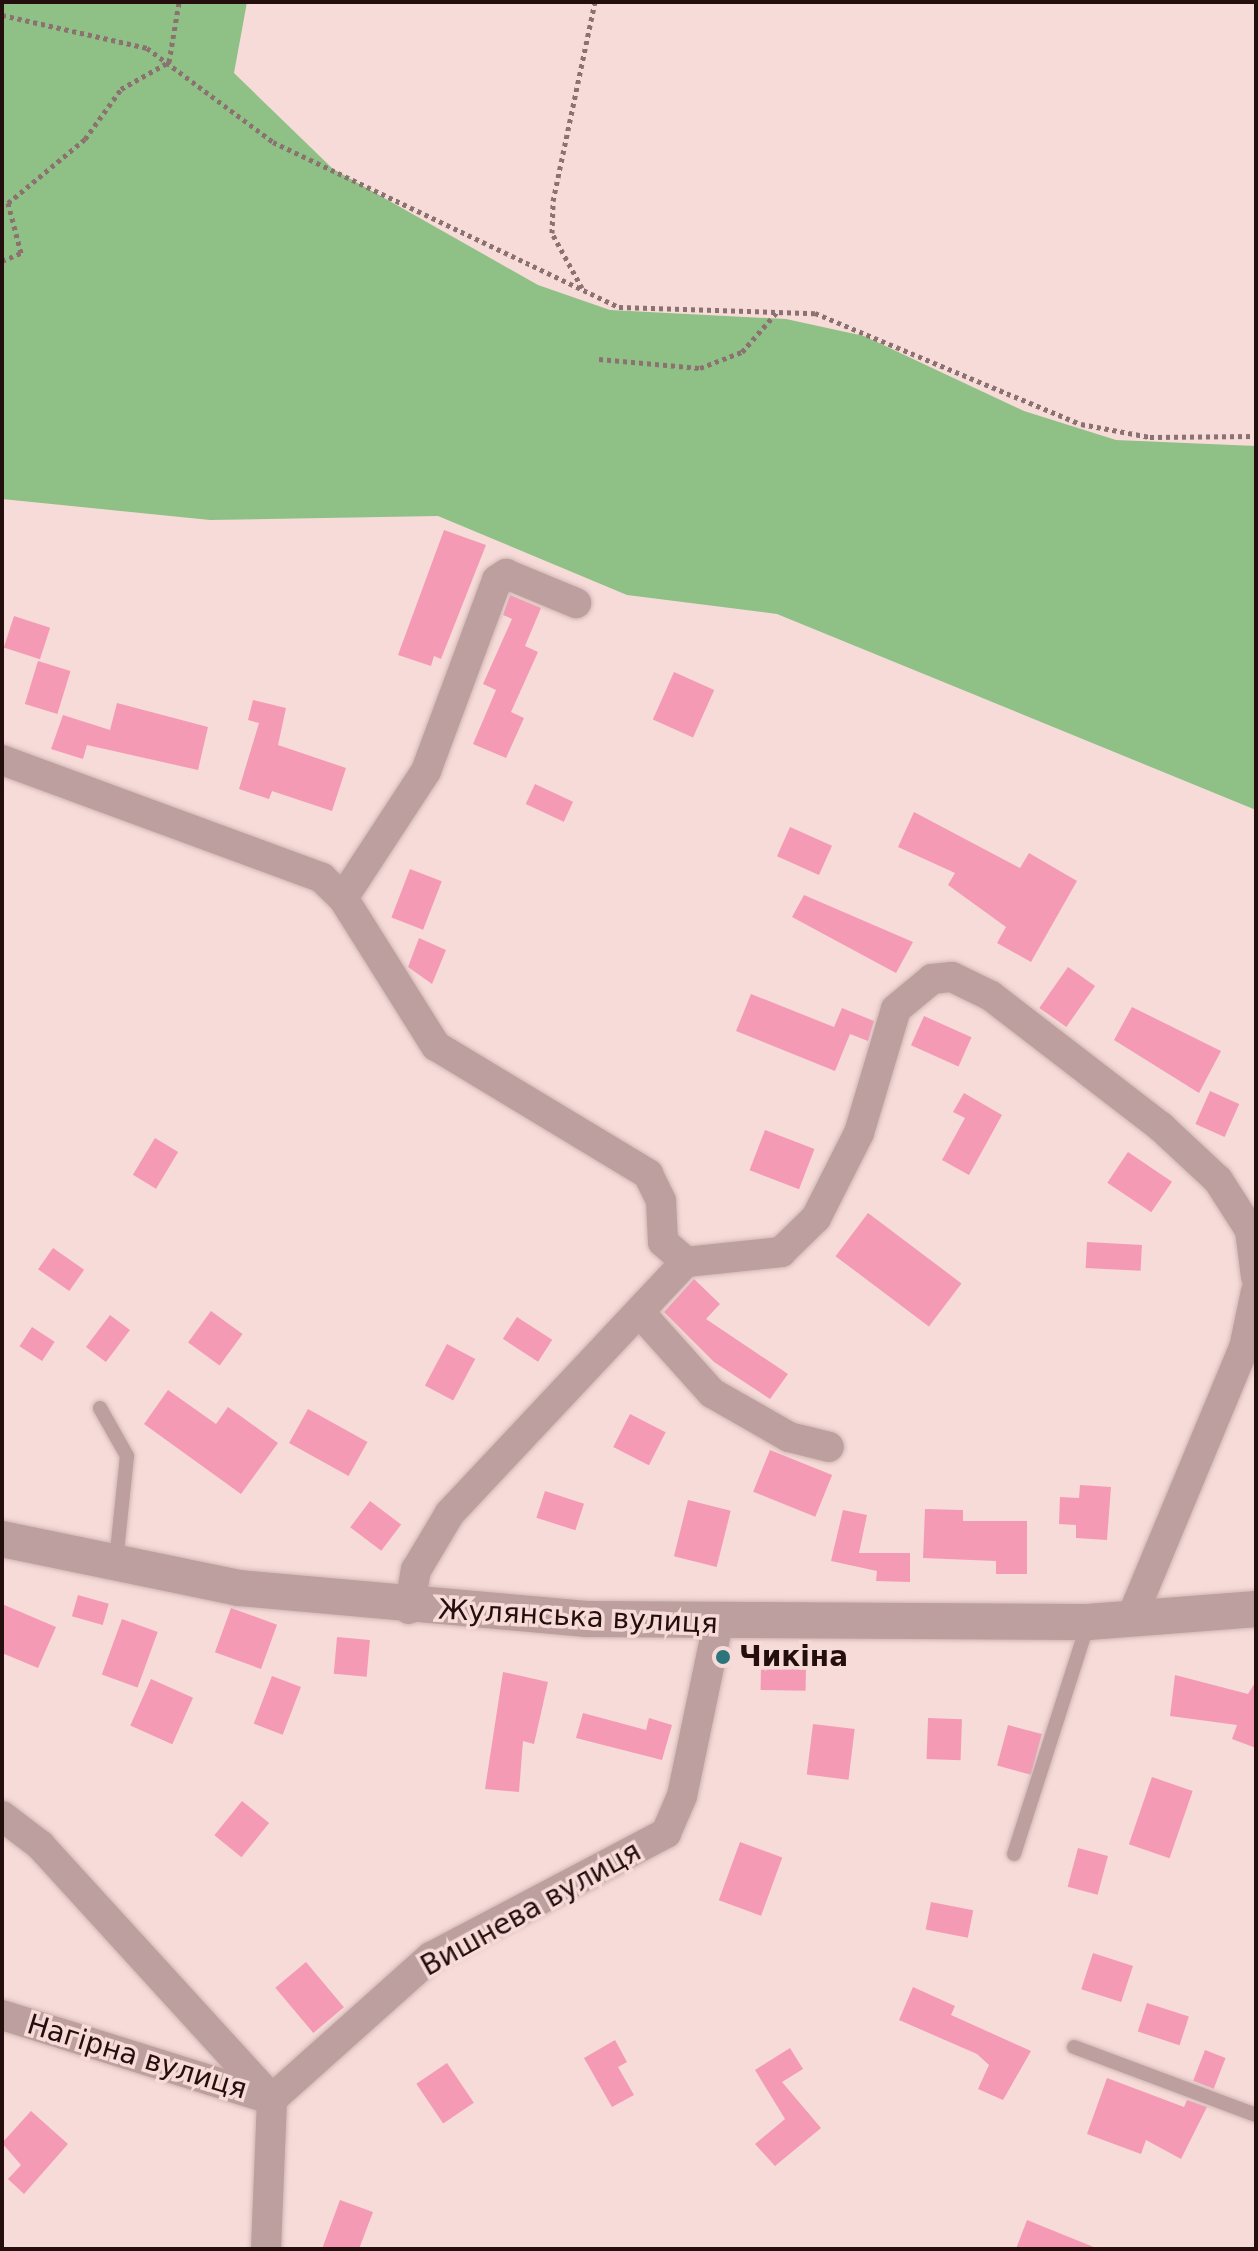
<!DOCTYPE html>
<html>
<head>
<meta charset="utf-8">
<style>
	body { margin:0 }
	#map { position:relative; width:1258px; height:2251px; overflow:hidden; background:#f6dbd9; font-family:"DejaVu Sans",sans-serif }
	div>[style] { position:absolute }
	.green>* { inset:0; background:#8fc186 }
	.building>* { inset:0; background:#f59ab5; transform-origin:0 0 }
	.path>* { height:5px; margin-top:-2.5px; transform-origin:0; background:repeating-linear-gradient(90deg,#8b7271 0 4px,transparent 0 8px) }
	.roads { filter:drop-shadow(0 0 2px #d0b6b4) drop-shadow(0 0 2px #d0b6b4) }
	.service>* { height:14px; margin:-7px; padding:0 7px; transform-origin:7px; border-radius:7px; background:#bc9f9e }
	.minor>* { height:30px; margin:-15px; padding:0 15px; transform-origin:15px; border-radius:15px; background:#bc9f9e }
	.tertiary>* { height:36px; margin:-18px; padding:0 18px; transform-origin:18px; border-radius:18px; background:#bc9f9e }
	.dots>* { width:22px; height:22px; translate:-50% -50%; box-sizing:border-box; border:4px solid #f6dbd9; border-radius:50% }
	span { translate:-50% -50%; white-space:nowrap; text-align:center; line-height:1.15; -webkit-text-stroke:7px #f6dbd9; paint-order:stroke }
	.street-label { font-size:28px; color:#250e0e }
	.poi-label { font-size:28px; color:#250e0e; font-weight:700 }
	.left { translate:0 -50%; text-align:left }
	.frame { position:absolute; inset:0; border:4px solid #250e0e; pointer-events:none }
</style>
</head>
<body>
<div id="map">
	<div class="green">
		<div style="clip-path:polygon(2px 2px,247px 2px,234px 73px,333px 169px,538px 285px,610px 310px,786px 319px,864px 336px,1024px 411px,1116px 440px,1256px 446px,1256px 810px,777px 614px,627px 595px,438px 516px,210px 520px,2px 499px)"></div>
	</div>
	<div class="building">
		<div style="clip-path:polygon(444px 530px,486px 545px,441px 659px,434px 656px,431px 666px,398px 655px)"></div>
		<div style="clip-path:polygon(510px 595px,541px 608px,525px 646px,538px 652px,511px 712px,524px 718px,506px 758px,473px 744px,496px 690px,483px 684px,512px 619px,503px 615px)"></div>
		<div style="left:14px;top:616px;width:38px;height:33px;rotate:18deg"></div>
		<div style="left:38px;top:661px;width:34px;height:45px;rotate:17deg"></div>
		<div style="left:674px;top:672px;width:44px;height:52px;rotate:24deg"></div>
		<div style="clip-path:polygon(253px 700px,286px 708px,278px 745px,346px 768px,332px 811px,272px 791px,269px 799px,239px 789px,259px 723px,248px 720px)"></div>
		<div style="clip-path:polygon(117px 703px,208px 727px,198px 770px,87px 745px,83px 759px,51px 749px,63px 715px,110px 730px)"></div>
		<div style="left:535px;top:784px;width:42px;height:22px;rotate:25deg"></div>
		<div style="clip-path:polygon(914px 812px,1020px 868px,1029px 853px,1077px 881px,1031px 962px,997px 943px,1006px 927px,948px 885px,955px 873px,898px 847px)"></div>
		<div style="left:790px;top:827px;width:46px;height:32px;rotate:24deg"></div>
		<div style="left:410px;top:869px;width:34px;height:52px;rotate:21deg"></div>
		<div style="clip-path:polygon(804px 895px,913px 942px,896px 973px,792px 917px)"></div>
		<div style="clip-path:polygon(419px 938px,446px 950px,432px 984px,408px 967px)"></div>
		<div style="left:1068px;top:967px;width:33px;height:50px;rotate:35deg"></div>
		<div style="clip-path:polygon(751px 994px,834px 1027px,842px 1008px,874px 1021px,868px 1041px,850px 1034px,835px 1071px,736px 1031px)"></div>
		<div style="clip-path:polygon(1132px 1007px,1221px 1051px,1199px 1093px,1114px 1040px)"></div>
		<div style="left:924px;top:1016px;width:52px;height:32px;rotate:24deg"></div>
		<div style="left:1210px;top:1091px;width:32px;height:36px;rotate:24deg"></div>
		<div style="clip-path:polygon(964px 1093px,1002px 1115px,969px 1175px,942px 1160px,965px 1118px,953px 1112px)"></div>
		<div style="left:765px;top:1130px;width:53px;height:43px;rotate:21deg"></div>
		<div style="left:155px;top:1138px;width:27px;height:43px;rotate:31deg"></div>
		<div style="left:1128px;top:1152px;width:53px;height:37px;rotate:34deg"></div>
		<div style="left:868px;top:1213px;width:117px;height:54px;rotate:37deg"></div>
		<div style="left:1087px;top:1242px;width:55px;height:26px;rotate:3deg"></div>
		<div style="left:53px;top:1248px;width:38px;height:26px;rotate:35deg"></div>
		<div style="clip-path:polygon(694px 1279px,720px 1304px,706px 1319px,788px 1374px,770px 1399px,714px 1362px,664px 1312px)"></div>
		<div style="left:211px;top:1311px;width:39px;height:39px;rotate:36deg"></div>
		<div style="left:110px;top:1315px;width:25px;height:40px;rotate:37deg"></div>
		<div style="left:517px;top:1317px;width:42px;height:26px;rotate:33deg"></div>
		<div style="left:32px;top:1327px;width:27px;height:23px;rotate:33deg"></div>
		<div style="left:447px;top:1344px;width:32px;height:47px;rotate:28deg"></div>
		<div style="clip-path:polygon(168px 1390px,216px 1424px,228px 1407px,278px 1443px,241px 1494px,144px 1424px)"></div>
		<div style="left:308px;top:1409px;width:68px;height:39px;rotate:29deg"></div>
		<div style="left:630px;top:1414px;width:40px;height:37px;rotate:27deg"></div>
		<div style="left:770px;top:1450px;width:67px;height:45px;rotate:22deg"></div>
		<div style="clip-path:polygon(1080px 1485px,1111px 1487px,1107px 1540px,1076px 1538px,1076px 1525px,1059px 1524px,1060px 1497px,1079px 1498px)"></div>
		<div style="left:545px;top:1491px;width:41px;height:28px;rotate:18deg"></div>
		<div style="left:688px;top:1500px;width:44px;height:58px;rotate:14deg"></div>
		<div style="left:370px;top:1501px;width:39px;height:33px;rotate:37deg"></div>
		<div style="clip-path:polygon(925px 1509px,963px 1510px,963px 1521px,1027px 1521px,1027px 1574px,996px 1574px,996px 1561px,923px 1558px)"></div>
		<div style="clip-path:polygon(843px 1510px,867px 1515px,859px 1553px,910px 1553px,910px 1582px,876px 1581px,877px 1571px,831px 1561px)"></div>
		<div style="left:78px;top:1595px;width:32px;height:22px;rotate:16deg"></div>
		<div style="clip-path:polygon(2px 1604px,56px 1627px,38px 1668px,2px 1653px)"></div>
		<div style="left:231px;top:1608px;width:49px;height:47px;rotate:20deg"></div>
		<div style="left:122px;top:1619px;width:38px;height:59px;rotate:20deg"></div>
		<div style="left:337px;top:1637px;width:33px;height:37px;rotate:5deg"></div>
		<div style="left:761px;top:1666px;width:45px;height:24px;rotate:1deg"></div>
		<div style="clip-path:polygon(503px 1672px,548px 1682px,534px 1744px,523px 1741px,519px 1792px,485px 1789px)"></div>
		<div style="clip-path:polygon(1175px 1675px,1248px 1694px,1256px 1681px,1256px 1748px,1232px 1739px,1237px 1725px,1170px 1716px)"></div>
		<div style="left:272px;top:1676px;width:31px;height:51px;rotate:21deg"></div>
		<div style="left:151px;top:1679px;width:46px;height:51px;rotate:24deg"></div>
		<div style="clip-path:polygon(583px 1713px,646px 1730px,649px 1718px,672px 1725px,662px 1760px,576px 1738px)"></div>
		<div style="left:928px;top:1718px;width:34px;height:41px;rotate:2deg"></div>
		<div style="left:813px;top:1724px;width:42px;height:51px;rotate:7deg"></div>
		<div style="left:1008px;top:1725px;width:35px;height:42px;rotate:15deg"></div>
		<div style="left:1152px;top:1777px;width:43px;height:71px;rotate:19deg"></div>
		<div style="left:242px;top:1801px;width:35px;height:44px;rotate:39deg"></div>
		<div style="left:740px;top:1842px;width:45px;height:62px;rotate:20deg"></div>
		<div style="left:1078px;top:1848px;width:31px;height:40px;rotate:15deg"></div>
		<div style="left:931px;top:1902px;width:43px;height:28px;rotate:11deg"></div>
		<div style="left:1093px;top:1953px;width:42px;height:38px;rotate:18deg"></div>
		<div style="left:306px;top:1962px;width:59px;height:40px;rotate:50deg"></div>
		<div style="clip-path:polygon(913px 1987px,955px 2006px,951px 2015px,1031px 2051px,1003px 2100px,978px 2089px,989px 2065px,977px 2054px,899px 2020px)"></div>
		<div style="left:1147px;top:2003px;width:44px;height:30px;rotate:18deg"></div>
		<div style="clip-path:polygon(615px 2040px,627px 2062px,618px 2067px,634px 2095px,612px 2107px,584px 2058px)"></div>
		<div style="clip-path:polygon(790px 2048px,803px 2069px,782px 2082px,821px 2128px,775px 2166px,755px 2144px,785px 2119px,755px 2070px)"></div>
		<div style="left:1205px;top:2050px;width:22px;height:33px;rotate:21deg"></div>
		<div style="left:447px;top:2063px;width:48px;height:37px;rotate:56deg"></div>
		<div style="clip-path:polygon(1107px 2078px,1184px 2107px,1187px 2100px,1207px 2107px,1181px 2159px,1146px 2140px,1141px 2154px,1087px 2134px)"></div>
		<div style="clip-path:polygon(31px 2111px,68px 2144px,24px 2194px,8px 2179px,21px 2165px,2px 2143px)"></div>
		<div style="clip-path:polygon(340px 2200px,373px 2212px,359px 2249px,322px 2249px)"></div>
		<div style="clip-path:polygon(1027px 2220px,1096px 2248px,1096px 2249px,1016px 2249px)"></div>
	</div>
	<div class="path">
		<div style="left:2px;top:15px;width:149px;rotate:12.8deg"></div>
		<div style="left:147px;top:48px;width:157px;rotate:36.7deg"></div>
		<div style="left:273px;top:142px;width:383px;rotate:25.5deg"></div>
		<div style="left:619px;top:307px;width:196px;rotate:1.8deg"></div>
		<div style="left:815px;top:313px;width:288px;rotate:22.7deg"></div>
		<div style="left:1081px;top:424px;width:70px;rotate:10.7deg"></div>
		<div style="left:1150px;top:437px;width:106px;rotate:-0.5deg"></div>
		<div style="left:169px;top:62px;width:61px;rotate:-80.5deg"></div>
		<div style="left:2px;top:261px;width:21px;rotate:-23deg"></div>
		<div style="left:21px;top:253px;width:52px;rotate:-104.6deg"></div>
		<div style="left:8px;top:203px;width:100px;rotate:-39.7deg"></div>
		<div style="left:85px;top:139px;width:62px;rotate:-54.2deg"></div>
		<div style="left:121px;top:89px;width:55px;rotate:-29.4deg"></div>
		<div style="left:582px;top:288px;width:63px;rotate:-118.6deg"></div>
		<div style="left:552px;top:233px;width:32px;rotate:-88deg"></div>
		<div style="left:553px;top:201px;width:203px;rotate:-78.1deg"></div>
		<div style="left:599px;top:359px;width:101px;rotate:5.1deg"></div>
		<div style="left:700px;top:368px;width:45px;rotate:-20.9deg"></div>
		<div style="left:742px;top:352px;width:53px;rotate:-48.8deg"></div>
	</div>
	<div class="roads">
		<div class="service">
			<div style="left:100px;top:1408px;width:55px;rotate:60.6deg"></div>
			<div style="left:127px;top:1456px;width:106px;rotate:96deg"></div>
			<div style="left:1014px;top:1854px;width:243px;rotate:-72.2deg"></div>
			<div style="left:1074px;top:2047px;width:194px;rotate:20.5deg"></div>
		</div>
		<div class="minor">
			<div style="left:2px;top:760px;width:341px;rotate:20.2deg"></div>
			<div style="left:322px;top:878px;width:29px;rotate:44deg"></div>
			<div style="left:343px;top:898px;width:175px;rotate:57.9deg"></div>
			<div style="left:436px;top:1046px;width:248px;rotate:31.1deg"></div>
			<div style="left:648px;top:1174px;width:30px;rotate:64deg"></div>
			<div style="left:661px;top:1201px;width:41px;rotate:87.2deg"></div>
			<div style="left:663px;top:1242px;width:30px;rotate:41deg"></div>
			<div style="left:343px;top:898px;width:152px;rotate:-56.8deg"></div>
			<div style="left:426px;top:771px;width:204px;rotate:-69.6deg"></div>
			<div style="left:497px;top:580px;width:11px;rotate:-34deg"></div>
			<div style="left:506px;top:574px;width:76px;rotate:22.5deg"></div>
			<div style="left:642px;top:1315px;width:105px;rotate:48.1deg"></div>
			<div style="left:712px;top:1393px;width:89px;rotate:29.7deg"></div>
			<div style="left:789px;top:1437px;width:41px;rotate:14deg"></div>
			<div style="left:409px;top:1609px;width:40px;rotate:-80deg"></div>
			<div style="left:416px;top:1570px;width:66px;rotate:-59.2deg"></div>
			<div style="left:450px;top:1513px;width:345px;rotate:-46.8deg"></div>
			<div style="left:686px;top:1262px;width:96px;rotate:-6deg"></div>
			<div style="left:781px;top:1252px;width:49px;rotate:-44.2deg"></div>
			<div style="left:816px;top:1218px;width:95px;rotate:-63.2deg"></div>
			<div style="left:859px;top:1133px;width:129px;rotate:-73.4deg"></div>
			<div style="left:896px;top:1009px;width:47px;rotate:-39.8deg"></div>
			<div style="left:932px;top:979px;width:20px;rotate:-6deg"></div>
			<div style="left:952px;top:977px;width:43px;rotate:26deg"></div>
			<div style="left:991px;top:996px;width:213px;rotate:37.6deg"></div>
			<div style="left:1160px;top:1126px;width:79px;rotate:43deg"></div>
			<div style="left:1218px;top:1180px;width:59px;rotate:57.4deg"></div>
			<div style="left:1250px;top:1230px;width:47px;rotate:82.7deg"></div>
			<div style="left:1131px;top:1619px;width:294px;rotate:-67.4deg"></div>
			<div style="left:1244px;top:1348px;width:58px;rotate:-78.1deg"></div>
			<div style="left:2px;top:1816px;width:48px;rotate:37.3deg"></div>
			<div style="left:40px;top:1845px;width:344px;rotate:47.6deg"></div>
			<div style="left:2px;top:2015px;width:281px;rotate:17.4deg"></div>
			<div style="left:266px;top:2249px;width:150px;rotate:-87.7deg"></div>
			<div style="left:272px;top:2099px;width:213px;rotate:-41.8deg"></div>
			<div style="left:431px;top:1957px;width:266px;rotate:-27.8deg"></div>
			<div style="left:666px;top:1833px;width:40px;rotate:-66.6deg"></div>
			<div style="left:682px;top:1796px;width:176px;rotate:-78.2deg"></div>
		</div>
		<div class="tertiary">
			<div style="left:2px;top:1539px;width:242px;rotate:11.7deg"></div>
			<div style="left:239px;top:1588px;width:348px;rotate:5.1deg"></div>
			<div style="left:586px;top:1619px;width:502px;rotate:0.34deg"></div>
			<div style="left:1088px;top:1622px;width:169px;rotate:-4.4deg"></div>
		</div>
	</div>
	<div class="dots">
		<div style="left:723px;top:1657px;background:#2c757a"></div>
	</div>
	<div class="street-label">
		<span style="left:578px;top:1617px;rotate:3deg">Жулянська вулиця</span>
		<span style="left:531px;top:1909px;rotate:-29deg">Вишнева вулиця</span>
		<span style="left:137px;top:2057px;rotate:17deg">Нагірна вулиця</span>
	</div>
	<div class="poi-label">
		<span class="left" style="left:739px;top:1657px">Чикіна</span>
	</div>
	<div class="frame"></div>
</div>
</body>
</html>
